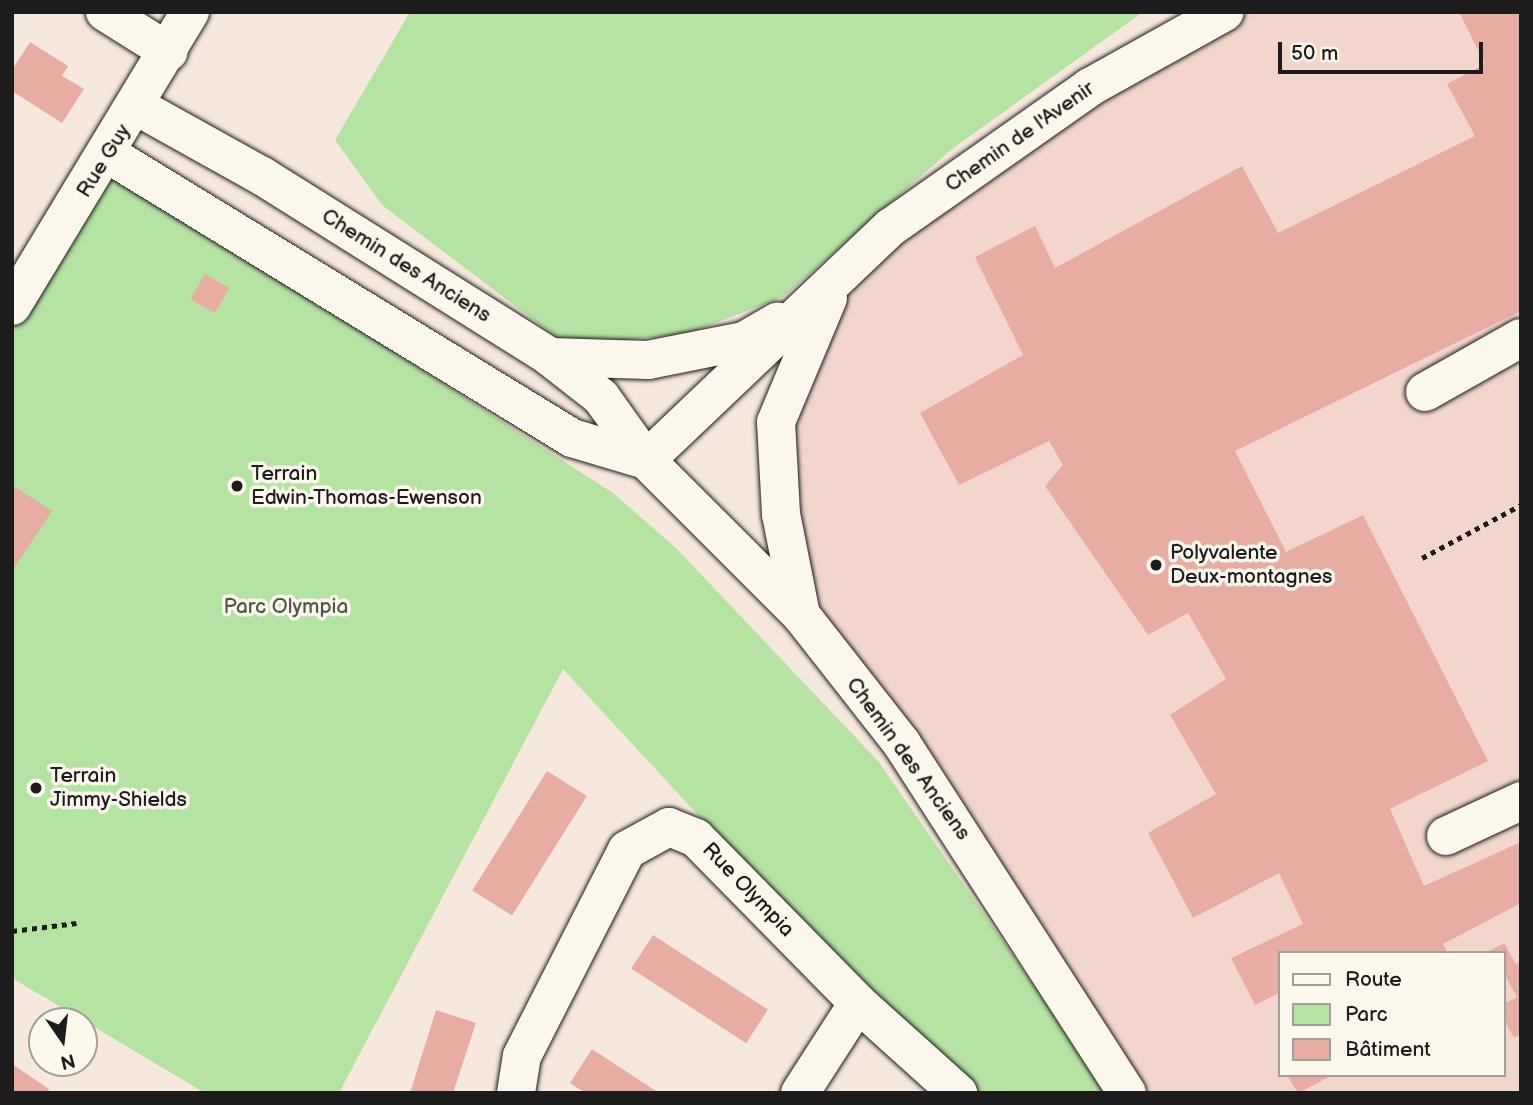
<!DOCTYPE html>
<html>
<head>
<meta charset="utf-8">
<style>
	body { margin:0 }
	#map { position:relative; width:1533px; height:1105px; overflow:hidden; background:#f7e8dd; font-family:"Balsamiq Sans",sans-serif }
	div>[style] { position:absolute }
	.built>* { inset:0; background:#f2d6cc }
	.green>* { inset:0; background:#b4e3a2 }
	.building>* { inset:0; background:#e7ada3; transform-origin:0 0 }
	.path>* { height:4.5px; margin-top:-2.25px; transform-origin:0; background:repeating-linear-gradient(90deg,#1c1c1c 0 5px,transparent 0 10px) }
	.roads { filter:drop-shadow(0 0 2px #1c1c1c) drop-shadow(0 0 2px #1c1c1c) }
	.minor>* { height:38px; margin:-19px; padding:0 19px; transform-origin:19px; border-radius:19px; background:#fbf7ec }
	.dots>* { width:19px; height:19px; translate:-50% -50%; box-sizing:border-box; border:4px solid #fbf7ec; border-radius:50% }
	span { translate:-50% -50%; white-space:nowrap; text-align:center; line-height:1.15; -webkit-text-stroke:7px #fbf7ec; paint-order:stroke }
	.street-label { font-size:21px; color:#1c1c1c }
	.poi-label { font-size:21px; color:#1c1c1c }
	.left { translate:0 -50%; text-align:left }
	.park-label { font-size:21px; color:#4a5844 }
	.frame { position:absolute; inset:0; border:14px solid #1c1c1c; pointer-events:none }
	.legend { position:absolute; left:1278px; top:951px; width:228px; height:126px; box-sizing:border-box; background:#fbf7ec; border:2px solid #a29f99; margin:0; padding:9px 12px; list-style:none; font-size:21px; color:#1c1c1c }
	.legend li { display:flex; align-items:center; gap:14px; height:35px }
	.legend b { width:35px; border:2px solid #a29f99 }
	.north { position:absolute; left:28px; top:1007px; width:70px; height:70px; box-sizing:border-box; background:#fbf7ec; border:2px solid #a29f99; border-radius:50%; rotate:166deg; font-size:19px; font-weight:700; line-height:28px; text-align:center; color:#1c1c1c }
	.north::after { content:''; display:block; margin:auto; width:24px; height:32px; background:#1c1c1c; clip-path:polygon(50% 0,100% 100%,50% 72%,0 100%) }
	.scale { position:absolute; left:1278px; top:42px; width:205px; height:32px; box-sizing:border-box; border:4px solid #1c1c1c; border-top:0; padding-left:9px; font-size:21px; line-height:24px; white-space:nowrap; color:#1c1c1c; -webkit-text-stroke:5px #fbf7ec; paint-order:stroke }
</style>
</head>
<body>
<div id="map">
	<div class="built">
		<div style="clip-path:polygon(evenodd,1225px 12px,1521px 12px,1521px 1093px,1127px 1093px,801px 615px,776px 422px,833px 287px,1225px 12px,1279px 953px,1503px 953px,1503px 1075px,1279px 1075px,1279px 953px)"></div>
	</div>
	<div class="green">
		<div style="clip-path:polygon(410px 12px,1143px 12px,952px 149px,783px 297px,687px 334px,568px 346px,382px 205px,335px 140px)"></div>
		<div style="clip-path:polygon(109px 169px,613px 493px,676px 548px,878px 761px,1108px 1093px,980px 1093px,866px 997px,563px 669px,339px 1093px,205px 1093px,12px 978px,12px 323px)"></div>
	</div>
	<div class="building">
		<div style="clip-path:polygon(1459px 12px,1521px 12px,1521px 311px,1235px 451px,1286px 552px,1363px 515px,1488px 761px,1390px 809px,1424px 886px,1521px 842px,1521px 903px,1443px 944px,1448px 953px,1279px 953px,1279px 993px,1255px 1005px,1231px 958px,1303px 924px,1279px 873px,1193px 918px,1148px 833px,1216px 794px,1170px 715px,1226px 679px,1188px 613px,1148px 635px,1045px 486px,1063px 465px,1049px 441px,959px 485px,920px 413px,1023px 355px,975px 257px,1035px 226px,1055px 268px,1242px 166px,1278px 233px,1475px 136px,1447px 84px,1485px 64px)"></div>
		<div style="clip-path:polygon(30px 42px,68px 66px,62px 76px,84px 89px,62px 123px,12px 91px,12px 70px)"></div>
		<div style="left:205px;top:274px;width:28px;height:29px;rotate:30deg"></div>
		<div style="clip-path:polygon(12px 485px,52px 511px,12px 571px)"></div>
		<div style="left:547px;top:771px;width:47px;height:141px;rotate:32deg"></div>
		<div style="left:653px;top:935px;width:137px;height:40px;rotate:33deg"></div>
		<div style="clip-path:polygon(1504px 943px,1516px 964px,1521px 962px,1521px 1034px,1514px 1038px,1503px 1018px,1503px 1004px,1517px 997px,1503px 972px,1503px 953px,1486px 953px)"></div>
		<div style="clip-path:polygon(436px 1010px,476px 1023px,453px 1093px,410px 1093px)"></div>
		<div style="clip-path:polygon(592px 1049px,659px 1093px,585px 1093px,570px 1083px)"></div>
		<div style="clip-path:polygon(12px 1064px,49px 1089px,47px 1093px,12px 1093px)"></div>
		<div style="clip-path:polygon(1287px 1075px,1333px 1075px,1298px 1093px)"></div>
	</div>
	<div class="path">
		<div style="left:1422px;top:558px;width:112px;rotate:-28.2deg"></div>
		<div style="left:12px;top:931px;width:65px;rotate:-7deg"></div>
	</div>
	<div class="roads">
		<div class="minor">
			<div style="left:105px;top:12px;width:75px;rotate:32deg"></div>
			<div style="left:138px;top:107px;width:142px;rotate:29.1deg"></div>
			<div style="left:262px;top:176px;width:340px;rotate:32.1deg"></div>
			<div style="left:550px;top:357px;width:65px;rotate:38.1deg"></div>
			<div style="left:601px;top:397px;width:77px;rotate:54.5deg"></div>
			<div style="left:646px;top:460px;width:219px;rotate:45deg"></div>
			<div style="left:801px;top:615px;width:164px;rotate:51.9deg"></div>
			<div style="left:902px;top:744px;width:415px;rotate:57.2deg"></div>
			<div style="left:108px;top:154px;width:544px;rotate:31.47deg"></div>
			<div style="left:572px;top:438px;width:77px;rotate:16.6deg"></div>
			<div style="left:12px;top:306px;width:344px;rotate:-58.8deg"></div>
			<div style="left:550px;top:357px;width:98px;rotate:1.8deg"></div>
			<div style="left:648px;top:360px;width:98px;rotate:-11.2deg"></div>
			<div style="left:744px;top:341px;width:39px;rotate:-30deg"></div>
			<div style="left:1425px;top:392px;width:110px;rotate:-29.4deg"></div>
			<div style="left:646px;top:460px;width:338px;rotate:-43.6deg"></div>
			<div style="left:891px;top:227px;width:243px;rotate:-35.1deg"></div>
			<div style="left:1090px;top:87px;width:154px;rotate:-29.1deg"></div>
			<div style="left:801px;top:615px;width:103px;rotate:-101.2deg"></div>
			<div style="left:781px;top:514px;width:92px;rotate:-93.1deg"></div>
			<div style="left:776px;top:422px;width:134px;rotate:-67.2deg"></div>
			<div style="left:1446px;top:836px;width:83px;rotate:-25deg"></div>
			<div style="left:516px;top:1093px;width:37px;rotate:-81deg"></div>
			<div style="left:522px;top:1056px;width:231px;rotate:-63deg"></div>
			<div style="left:627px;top:850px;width:48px;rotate:-28.7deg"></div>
			<div style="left:669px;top:827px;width:29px;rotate:22deg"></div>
			<div style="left:696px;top:838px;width:231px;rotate:45.5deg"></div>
			<div style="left:858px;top:1003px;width:135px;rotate:42deg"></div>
			<div style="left:800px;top:1093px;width:107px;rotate:-57.2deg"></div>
		</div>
	</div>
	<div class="dots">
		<div style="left:237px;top:486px;background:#1c1c1c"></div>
		<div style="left:1156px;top:565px;background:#1c1c1c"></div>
		<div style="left:36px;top:788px;background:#1c1c1c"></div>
	</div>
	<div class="street-label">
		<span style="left:1020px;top:137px;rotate:-35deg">Chemin de l'Avenir</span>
		<span style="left:104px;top:161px;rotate:-58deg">Rue Guy</span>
		<span style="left:406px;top:266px;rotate:32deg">Chemin des Anciens</span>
		<span style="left:908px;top:759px;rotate:54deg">Chemin des Anciens</span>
		<span style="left:748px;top:890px;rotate:46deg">Rue Olympia</span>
	</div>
	<div class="poi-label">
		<span class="left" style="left:251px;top:486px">Terrain<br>Edwin-Thomas-Ewenson</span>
		<span class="left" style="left:1170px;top:565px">Polyvalente<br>Deux-montagnes</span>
		<span class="left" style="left:50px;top:788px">Terrain<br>Jimmy-Shields</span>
	</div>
	<div class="park-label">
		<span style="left:286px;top:607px">Parc Olympia</span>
	</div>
	<div class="frame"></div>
	<ul class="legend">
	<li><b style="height:9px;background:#fbf7ec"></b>Route</li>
	<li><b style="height:19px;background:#b4e3a2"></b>Parc</li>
	<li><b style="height:19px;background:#e7ada3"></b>Bâtiment</li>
	</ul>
	<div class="north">N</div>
	<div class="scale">50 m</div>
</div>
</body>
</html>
